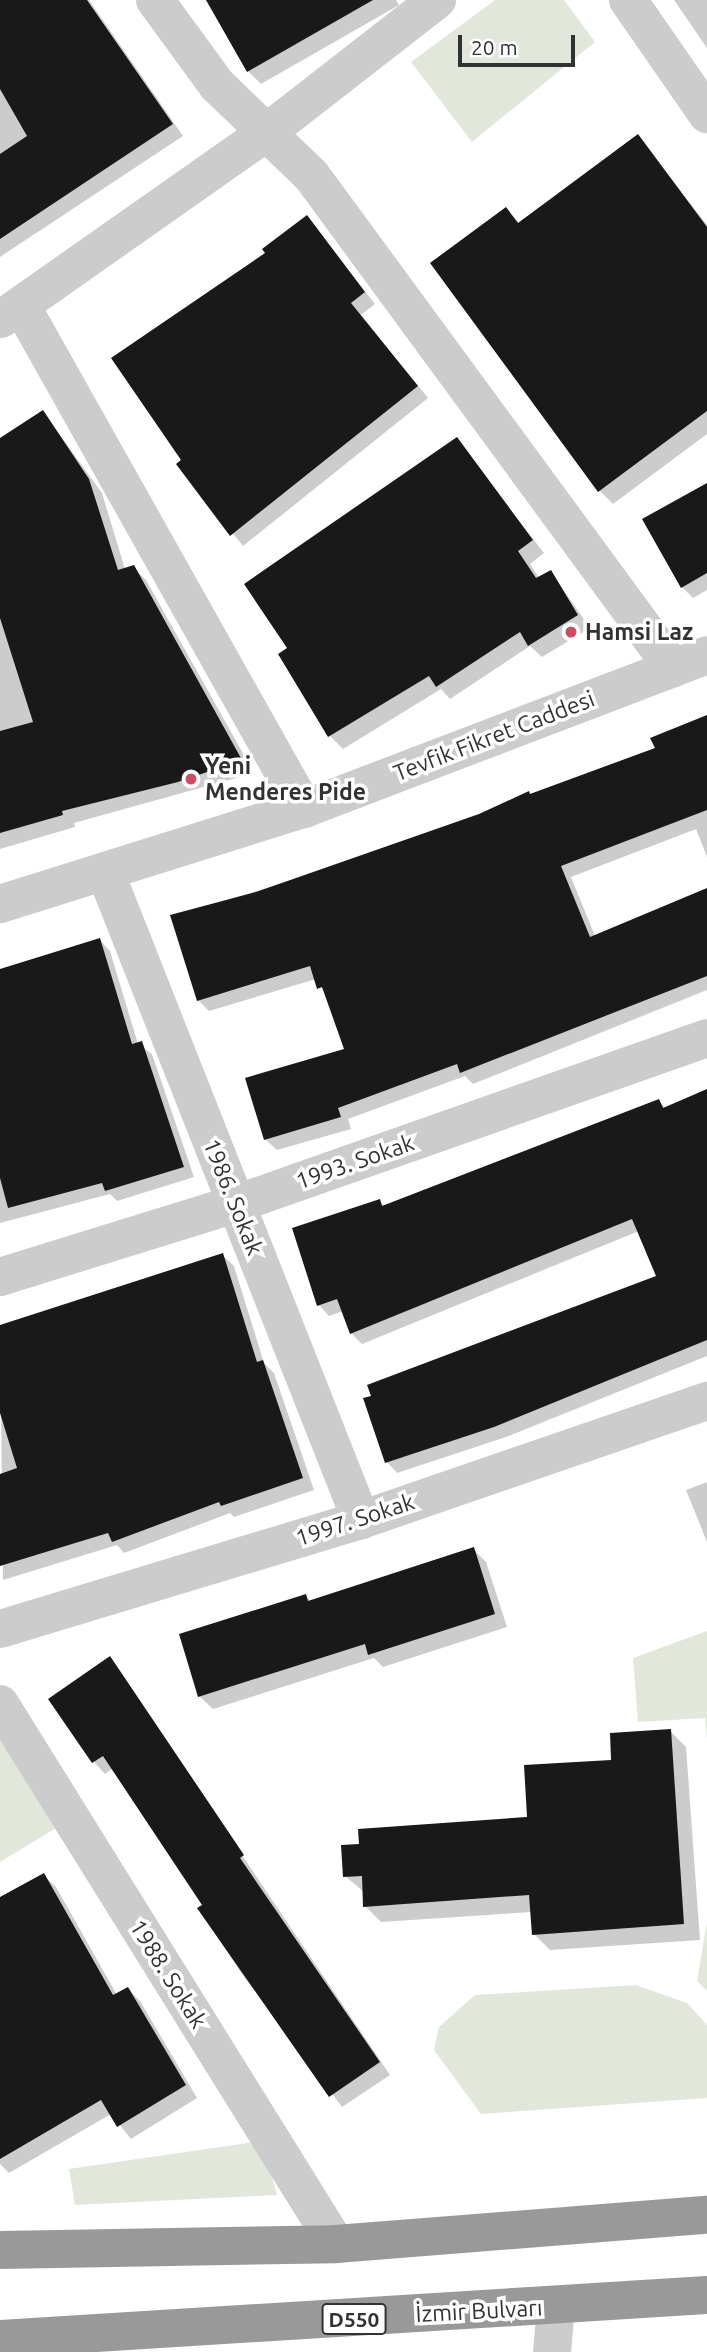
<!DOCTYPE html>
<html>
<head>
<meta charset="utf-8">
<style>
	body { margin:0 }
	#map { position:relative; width:707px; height:2352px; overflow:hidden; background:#fff; font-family:Ubuntu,sans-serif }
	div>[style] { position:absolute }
	.green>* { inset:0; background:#e2e7dc }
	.shadow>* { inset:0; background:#0003 }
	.building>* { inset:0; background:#191919 }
	.minor>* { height:38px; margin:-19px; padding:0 19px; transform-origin:19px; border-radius:19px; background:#ccc }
	.highway>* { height:38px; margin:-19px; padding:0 19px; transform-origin:19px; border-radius:19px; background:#999 }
	.dots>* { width:19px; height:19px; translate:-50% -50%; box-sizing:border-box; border:4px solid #fff; border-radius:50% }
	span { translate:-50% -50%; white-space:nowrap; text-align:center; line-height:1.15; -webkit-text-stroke:7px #fff; paint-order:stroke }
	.shield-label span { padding:2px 5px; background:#fff; border:2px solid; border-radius:5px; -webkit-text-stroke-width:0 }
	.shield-label { font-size:21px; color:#323232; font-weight:700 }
	.poi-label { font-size:23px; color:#323232; font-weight:700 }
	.left { translate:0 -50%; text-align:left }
	.street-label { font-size:23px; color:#323232 }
	.scale { position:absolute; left:458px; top:35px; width:117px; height:32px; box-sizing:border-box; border:4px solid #323232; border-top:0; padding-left:9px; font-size:21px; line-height:24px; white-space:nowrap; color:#323232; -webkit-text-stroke:5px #fff; paint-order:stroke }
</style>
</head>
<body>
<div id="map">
	<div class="green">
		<div style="clip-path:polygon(495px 0,564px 0,595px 42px,472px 142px,411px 62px)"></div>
		<div style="clip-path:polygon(707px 1631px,707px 1739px,705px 1718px,638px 1722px,633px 1658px)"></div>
		<div style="clip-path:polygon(0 1724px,61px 1825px,0 1862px)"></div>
		<div style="clip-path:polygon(707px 1922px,707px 1991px,697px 1981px)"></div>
		<div style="clip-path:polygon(636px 1985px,687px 2003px,707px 2025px,707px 2098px,481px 2114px,434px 2050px,439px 2027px,475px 1995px)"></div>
		<div style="clip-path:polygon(262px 2141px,277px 2195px,75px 2205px,69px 2169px)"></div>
	</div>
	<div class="shadow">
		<div style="clip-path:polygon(0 0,89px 0,183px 136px,0 257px)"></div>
		<div style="clip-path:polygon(208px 0,396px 0,399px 5px,261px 84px,248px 71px)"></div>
		<div style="clip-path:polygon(674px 0,707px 0,707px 48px)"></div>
		<div style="clip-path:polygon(638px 136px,707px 225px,707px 434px,613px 504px,599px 490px,506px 209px,520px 224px)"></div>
		<div style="clip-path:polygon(307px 217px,375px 304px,361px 315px,428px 398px,243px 546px,178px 465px,268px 254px)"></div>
		<div style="clip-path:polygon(43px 412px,102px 493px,125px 569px,133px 567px,146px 580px,254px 773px,74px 823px,75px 827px,0 849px,0 440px)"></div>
		<div style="clip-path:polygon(456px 440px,544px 553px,530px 564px,539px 578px,551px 572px,590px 628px,542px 657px,530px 646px,450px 699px,441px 689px,343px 749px,330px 736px,280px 654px,289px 649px)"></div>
		<div style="clip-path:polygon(707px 485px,707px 590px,693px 598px,682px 587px)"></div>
		<div style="clip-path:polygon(707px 717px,707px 857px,696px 829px,571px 877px,595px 936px,707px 890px,707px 990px,473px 1084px,465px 1076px,348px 1119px,351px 1129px,277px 1150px,265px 1139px,347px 1050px,327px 996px,316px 979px,209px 1011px,198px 1000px,172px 917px,350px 862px,657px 749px)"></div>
		<div style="clip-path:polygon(100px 940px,110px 951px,138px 1044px,152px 1054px,194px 1177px,117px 1201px,110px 1194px,0 1223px,0 971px)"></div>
		<div style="clip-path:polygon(707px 1092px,707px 1356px,506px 1437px,397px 1473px,387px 1462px,659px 1277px,639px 1231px,362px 1344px,351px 1333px,343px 1311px,329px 1316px,319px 1305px,380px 1201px,385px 1207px,659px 1101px,666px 1108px)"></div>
		<div style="clip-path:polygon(222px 1255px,234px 1266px,264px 1363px,274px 1373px,314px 1490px,234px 1517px,230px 1513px,124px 1553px,117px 1545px,3px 1580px,0 1326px)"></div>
		<div style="clip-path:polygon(707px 1482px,707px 1542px,686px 1490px)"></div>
		<div style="clip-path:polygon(473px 1549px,486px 1562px,507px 1627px,383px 1667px,374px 1658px,213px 1709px,199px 1696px,306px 1596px,312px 1602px)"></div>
		<div style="clip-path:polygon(110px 1659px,390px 2075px,342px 2107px,242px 1974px,199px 1909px,204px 1905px,113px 1768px,105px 1774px,94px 1762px,51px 1699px)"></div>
		<div style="clip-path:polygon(670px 1731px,686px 1747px,700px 1940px,550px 1950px,534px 1934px,532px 1912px,381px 1922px,365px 1906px,364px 1892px,345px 1876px,529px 1819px,613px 1761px)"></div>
		<div style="clip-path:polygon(43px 1875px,56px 1887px,117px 1995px,128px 1989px,140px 2001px,197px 2098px,131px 2139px,111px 2114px,9px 2173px,0 2164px,0 1899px)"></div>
	</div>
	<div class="building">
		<div style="clip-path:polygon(0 0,87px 0,173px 124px,0 239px,0 154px,27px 136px,0 89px)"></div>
		<div style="clip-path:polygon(206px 0,373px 0,247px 72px)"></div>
		<div style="clip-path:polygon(638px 134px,707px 227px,707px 411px,598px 492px,430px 263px,506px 207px,518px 223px)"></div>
		<div style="clip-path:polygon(307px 215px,365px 292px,351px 303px,418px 386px,230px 536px,176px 464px,181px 460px,111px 358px,265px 253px,262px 249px)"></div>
		<div style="clip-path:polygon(43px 410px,89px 479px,118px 570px,134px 565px,242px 760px,178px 782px,62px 811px,63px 815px,0 833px,0 731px,33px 722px,0 618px,0 438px)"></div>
		<div style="clip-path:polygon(457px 437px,533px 540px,518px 551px,536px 578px,551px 570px,578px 615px,528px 646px,520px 632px,436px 687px,429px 676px,328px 737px,278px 654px,287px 648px,244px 584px)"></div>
		<div style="clip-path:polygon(707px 483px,707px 573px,681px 588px,642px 519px)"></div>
		<div style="clip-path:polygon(707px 715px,707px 810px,561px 866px,590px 937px,707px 888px,707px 976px,460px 1073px,457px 1064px,338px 1108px,341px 1117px,264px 1140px,245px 1078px,344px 1049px,322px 987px,317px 989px,310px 966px,197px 1001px,170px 915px,256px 892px,479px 814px,529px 791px,530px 794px,655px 748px,650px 738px)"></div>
		<div style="clip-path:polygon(100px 938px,132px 1044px,142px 1041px,184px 1167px,105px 1191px,102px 1183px,8px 1208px,0 1178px,0 969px)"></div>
		<div style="clip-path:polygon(707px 1089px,707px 1340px,494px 1427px,385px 1463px,363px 1398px,371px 1396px,367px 1385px,656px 1276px,632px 1219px,350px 1334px,337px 1299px,317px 1306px,292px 1228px,380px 1199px,382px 1206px,659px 1099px,663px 1108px)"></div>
		<div style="clip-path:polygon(223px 1253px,257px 1362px,263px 1360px,303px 1478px,221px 1506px,219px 1502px,112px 1542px,108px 1533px,0 1566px,0 1474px,17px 1468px,0 1413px,0 1325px)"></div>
		<div style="clip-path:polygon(474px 1547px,495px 1614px,368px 1655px,365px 1644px,198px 1697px,179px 1634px,306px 1594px,308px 1601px)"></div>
		<div style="clip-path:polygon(110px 1656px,244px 1855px,240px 1858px,380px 2062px,329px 2097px,197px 1908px,202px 1905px,103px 1756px,92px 1763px,48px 1699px)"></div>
		<div style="clip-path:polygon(671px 1729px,684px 1924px,532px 1935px,529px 1895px,363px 1907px,362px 1876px,343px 1877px,341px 1845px,359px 1844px,358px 1829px,527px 1817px,524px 1765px,611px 1760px,610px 1733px)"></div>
		<div style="clip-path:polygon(44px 1873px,113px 1995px,128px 1987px,186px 2085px,117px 2127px,101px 2100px,0 2159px,0 1897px)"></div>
	</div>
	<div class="minor">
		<div style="left:155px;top:0;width:105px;rotate:53.9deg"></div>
		<div style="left:217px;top:85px;width:130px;rotate:43.8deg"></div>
		<div style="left:311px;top:175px;width:612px;rotate:53.71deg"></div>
		<div style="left:628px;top:0;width:139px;rotate:55.3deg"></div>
		<div style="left:22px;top:307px;width:576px;rotate:60.67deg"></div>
		<div style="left:1px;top:319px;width:324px;rotate:-35.1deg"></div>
		<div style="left:266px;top:133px;width:217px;rotate:-37.9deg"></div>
		<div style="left:106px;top:874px;width:695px;rotate:68.46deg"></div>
		<div style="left:0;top:904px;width:318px;rotate:-17.4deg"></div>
		<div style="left:304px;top:809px;width:431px;rotate:-20.9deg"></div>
		<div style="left:0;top:1277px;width:247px;rotate:-17.2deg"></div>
		<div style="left:236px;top:1204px;width:499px;rotate:-19.4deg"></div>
		<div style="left:0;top:1629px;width:377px;rotate:-16.8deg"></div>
		<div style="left:361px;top:1520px;width:366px;rotate:-19deg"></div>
		<div style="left:0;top:1704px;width:636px;rotate:58.11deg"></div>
		<div style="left:552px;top:2352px;width:45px;rotate:-84.9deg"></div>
	</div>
	<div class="highway">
		<div style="left:0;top:2250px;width:336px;rotate:-1deg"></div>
		<div style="left:336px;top:2244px;width:372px;rotate:-4.5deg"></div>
		<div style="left:0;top:2339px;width:708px;rotate:-3.56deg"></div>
	</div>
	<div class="dots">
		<div style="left:571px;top:632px;background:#d04c60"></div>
		<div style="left:191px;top:779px;background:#d04c60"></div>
	</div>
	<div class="shield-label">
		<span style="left:354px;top:2319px">D550</span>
	</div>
	<div class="poi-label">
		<span class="left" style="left:585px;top:632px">Hamsi Laz</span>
		<span class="left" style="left:205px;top:779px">Yeni<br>Menderes Pide</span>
	</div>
	<div class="street-label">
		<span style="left:494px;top:736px;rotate:-21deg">Tevfik Fikret Caddesi</span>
		<span style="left:355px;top:1162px;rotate:-19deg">1993. Sokak</span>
		<span style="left:233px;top:1197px;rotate:68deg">1986. Sokak</span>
		<span style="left:355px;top:1520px;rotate:-18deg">1997. Sokak</span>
		<span style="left:168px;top:1974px;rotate:58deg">1988. Sokak</span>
		<span style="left:479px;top:2311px;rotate:-3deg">İzmir Bulvarı</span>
	</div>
	<div class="scale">20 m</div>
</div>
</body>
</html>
